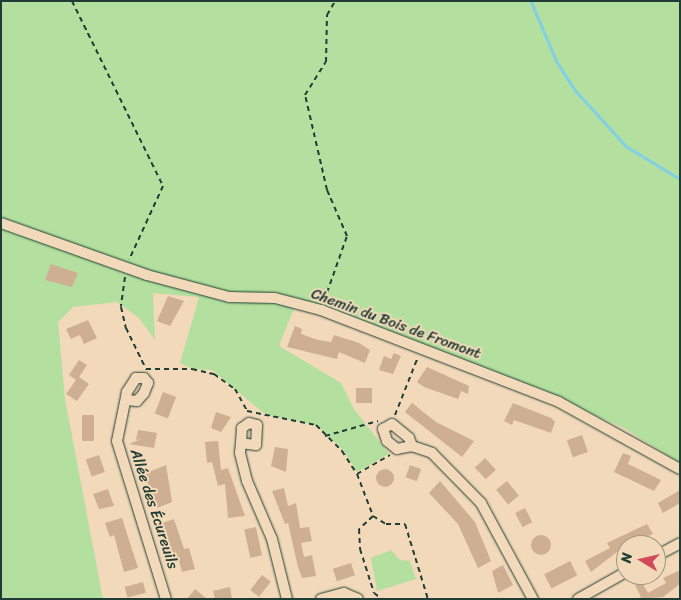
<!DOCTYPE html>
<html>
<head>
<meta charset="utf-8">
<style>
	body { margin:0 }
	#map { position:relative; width:681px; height:600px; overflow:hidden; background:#f1d9b9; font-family:Sriracha,sans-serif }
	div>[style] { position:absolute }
	.green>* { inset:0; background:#b3e09e }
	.stream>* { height:2.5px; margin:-1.25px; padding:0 1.25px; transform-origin:1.25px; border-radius:1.25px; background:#83cfe3 }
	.building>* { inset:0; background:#cfaf92; transform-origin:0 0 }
	.round { border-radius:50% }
	.path>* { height:2px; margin-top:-1px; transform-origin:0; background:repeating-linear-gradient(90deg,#1f3d34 0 5px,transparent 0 9px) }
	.roads { filter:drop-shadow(0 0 1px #1f3d34) drop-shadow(0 0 1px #1f3d34) }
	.street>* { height:10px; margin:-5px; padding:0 5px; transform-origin:5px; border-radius:5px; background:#f1d9b9 }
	span { translate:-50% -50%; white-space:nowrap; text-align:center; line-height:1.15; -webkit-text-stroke:4px #f1d9b9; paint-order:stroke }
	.street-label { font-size:15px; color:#1f3d34 }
	.frame { position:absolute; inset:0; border:2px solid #1f3d34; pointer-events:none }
	.north { position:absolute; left:616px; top:535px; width:50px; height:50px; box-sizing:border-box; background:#f1d9b9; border:1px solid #9d9b84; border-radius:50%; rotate:279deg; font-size:14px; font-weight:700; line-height:20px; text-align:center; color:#1f3d34 }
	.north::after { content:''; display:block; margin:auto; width:18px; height:22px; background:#d1495b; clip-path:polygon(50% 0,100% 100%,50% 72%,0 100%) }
</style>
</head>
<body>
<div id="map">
	<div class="green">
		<div style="clip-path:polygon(1px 1px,680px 1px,680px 463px,622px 427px,509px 379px,385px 329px,296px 303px,279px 346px,341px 383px,354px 409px,389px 454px,357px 472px,344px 451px,316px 425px,266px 415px,212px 370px,192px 369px,180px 363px,199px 297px,153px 293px,155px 340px,139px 318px,117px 302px,73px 307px,58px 322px,65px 399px,103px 599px,1px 599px)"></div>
		<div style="clip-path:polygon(391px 550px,400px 560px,410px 561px,416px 579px,377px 591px,371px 558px)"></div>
	</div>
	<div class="stream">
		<div style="left:531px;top:1px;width:66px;rotate:66.9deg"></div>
		<div style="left:557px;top:62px;width:35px;rotate:57deg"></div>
		<div style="left:576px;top:91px;width:74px;rotate:47.7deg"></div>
		<div style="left:626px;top:146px;width:63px;rotate:31.4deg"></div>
	</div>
	<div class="building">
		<div style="clip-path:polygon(51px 264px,78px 273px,72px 287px,45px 280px)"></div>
		<div style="clip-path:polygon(168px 296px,184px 301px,170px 326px,157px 321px)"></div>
		<div style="clip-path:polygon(88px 320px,97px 338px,84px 344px,80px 335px,71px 339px,66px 329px)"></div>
		<div style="clip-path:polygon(295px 326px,302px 329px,301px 334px,318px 340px,331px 342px,334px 335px,359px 343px,370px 350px,365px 363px,339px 352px,337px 359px,287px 347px)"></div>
		<div style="clip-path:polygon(394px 353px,401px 356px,393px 374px,379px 370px,384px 356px,391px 359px)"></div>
		<div style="clip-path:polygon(79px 360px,87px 365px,79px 377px,89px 384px,77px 401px,66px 394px,76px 380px,69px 375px)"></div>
		<div style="clip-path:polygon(427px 367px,469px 386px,468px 394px,461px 391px,458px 399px,424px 387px,417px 382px)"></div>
		<div style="left:356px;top:388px;width:16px;height:15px"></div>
		<div style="left:163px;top:392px;width:14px;height:23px;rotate:21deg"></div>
		<div style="clip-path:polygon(412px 403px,436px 422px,474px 441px,462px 457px,405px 412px)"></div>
		<div style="clip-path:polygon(513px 403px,551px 418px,555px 422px,551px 433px,514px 420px,512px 425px,504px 421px)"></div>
		<div style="clip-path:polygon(216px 412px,231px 417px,221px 432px,211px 428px)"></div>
		<div style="left:94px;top:415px;width:26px;height:12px;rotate:90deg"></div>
		<div style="clip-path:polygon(138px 430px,157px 433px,154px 448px,129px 444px,141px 439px,136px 440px)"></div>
		<div style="left:582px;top:435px;width:18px;height:16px;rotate:71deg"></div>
		<div style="clip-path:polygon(218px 441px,221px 470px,228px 468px,245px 516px,228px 518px,225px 484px,218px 486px,212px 462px,207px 463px,205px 442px)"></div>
		<div style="clip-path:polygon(275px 447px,288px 449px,286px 472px,271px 466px)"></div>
		<div style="clip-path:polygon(623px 453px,631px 456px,628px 464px,661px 480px,654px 491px,614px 472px)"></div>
		<div style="left:99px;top:455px;width:18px;height:14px;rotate:71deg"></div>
		<div style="left:485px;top:458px;width:16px;height:14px;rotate:47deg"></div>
		<div style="clip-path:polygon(166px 465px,172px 502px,157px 508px,144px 474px)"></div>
		<div style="left:410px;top:465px;width:12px;height:13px;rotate:20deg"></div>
		<div class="round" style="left:376px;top:469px;width:18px;height:18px"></div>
		<div style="clip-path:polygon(440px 481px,475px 522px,491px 561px,478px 568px,458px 524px,429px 493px)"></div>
		<div style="left:507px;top:481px;width:19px;height:14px;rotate:51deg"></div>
		<div style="clip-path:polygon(284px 488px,288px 506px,296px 503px,300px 528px,309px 527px,312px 541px,301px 543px,304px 557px,312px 555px,316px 576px,302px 578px,298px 567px,288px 523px,285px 524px,272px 491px)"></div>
		<div style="clip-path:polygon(108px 489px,114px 506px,99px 509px,93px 494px)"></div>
		<div style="clip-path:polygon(680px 490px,680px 503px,663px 513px,658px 503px)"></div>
		<div style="left:525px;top:508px;width:16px;height:11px;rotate:63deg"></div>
		<div style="clip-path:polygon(122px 518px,138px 568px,124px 572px,114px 535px,110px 537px,105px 523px)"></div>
		<div style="clip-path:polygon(174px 519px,184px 549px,189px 548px,195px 569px,182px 572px,179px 561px,174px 563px,162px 523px)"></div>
		<div style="clip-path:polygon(647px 524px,653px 534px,626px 545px,591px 572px,585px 561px,610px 548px,607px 543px)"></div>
		<div style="left:256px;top:527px;width:29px;height:12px;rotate:78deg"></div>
		<div class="round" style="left:531px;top:535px;width:20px;height:20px"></div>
		<div style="left:570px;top:561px;width:16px;height:29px;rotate:63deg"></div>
		<div style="left:351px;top:563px;width:13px;height:19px;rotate:72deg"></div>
		<div style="clip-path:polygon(503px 565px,513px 585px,498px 593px,492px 571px)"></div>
		<div style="clip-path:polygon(680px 570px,680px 584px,663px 597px,638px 599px,641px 597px,635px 585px,641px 581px,648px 593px,666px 583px,663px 578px)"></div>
		<div style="left:262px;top:575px;width:11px;height:19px;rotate:38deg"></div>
		<div style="left:143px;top:582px;width:11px;height:19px;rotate:75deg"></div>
		<div style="clip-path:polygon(230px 587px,232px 599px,215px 599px,213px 591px)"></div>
		<div style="clip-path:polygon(195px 589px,207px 599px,187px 599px)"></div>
	</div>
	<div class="path">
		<div style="left:72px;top:1px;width:206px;rotate:63.8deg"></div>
		<div style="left:163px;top:186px;width:81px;rotate:114.7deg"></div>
		<div style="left:125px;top:277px;width:30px;rotate:98deg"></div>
		<div style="left:121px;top:307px;width:22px;rotate:77deg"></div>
		<div style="left:126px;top:328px;width:46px;rotate:64deg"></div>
		<div style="left:146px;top:369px;width:46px"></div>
		<div style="left:192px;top:369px;width:23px;rotate:13deg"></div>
		<div style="left:214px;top:374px;width:26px;rotate:36deg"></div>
		<div style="left:235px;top:389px;width:25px;rotate:61deg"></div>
		<div style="left:247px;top:411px;width:70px;rotate:11.5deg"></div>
		<div style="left:316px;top:425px;width:37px;rotate:45deg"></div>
		<div style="left:342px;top:451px;width:27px;rotate:57deg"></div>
		<div style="left:357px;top:474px;width:38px;rotate:-30deg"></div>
		<div style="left:324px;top:301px;width:69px;rotate:-70.5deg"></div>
		<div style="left:347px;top:236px;width:50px;rotate:-113.5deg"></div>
		<div style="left:327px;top:190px;width:98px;rotate:-103deg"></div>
		<div style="left:305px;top:95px;width:39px;rotate:-58deg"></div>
		<div style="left:326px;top:62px;width:47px;rotate:-88.8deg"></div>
		<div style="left:327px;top:15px;width:16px;rotate:-60deg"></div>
		<div style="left:395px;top:415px;width:62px;rotate:-68.4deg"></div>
		<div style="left:325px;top:436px;width:55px;rotate:-15.8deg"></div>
		<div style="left:357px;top:474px;width:45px;rotate:69.1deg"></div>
		<div style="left:373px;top:516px;width:15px;rotate:32deg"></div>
		<div style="left:386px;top:524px;width:19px"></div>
		<div style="left:405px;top:524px;width:78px;rotate:73deg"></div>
		<div style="left:373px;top:516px;width:19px;rotate:137deg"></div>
		<div style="left:359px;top:529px;width:20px;rotate:87deg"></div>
		<div style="left:360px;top:549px;width:46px;rotate:72.3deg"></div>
		<div style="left:374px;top:593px;width:10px;rotate:37deg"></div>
	</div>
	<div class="roads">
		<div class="street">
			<div style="left:1px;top:223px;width:155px;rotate:19.6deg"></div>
			<div style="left:147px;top:275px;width:85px;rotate:15deg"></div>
			<div style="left:229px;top:297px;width:46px;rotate:1.2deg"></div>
			<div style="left:275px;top:298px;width:48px;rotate:14.6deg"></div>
			<div style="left:321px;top:310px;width:255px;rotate:21.1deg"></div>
			<div style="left:559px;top:402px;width:138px;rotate:29deg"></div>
			<div style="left:127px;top:400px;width:10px;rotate:6deg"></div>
			<div style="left:137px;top:401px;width:11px;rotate:-49deg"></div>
			<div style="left:144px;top:393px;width:11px;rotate:-68deg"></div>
			<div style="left:148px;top:383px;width:6px;rotate:-129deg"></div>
			<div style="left:144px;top:378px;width:8px;rotate:180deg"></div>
			<div style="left:136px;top:378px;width:17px;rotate:123deg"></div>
			<div style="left:127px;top:392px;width:50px;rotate:101.5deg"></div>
			<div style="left:117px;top:441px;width:165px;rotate:72.8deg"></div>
			<div style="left:392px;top:424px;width:22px;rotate:39deg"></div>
			<div style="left:409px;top:438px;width:9px;rotate:69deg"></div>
			<div style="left:412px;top:446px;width:15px;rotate:169deg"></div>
			<div style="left:397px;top:449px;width:13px;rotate:-141deg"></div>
			<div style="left:387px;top:441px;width:13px;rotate:-108deg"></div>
			<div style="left:383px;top:429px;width:10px;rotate:-29deg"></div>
			<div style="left:241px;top:443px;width:15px;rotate:8deg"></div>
			<div style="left:256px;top:445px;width:20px;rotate:-87deg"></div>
			<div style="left:257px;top:425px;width:8px;rotate:-166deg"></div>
			<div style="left:249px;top:423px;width:9px;rotate:144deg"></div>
			<div style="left:242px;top:428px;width:15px;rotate:94deg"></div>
			<div style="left:241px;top:443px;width:10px;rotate:96deg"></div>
			<div style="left:240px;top:453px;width:29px;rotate:76deg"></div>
			<div style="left:247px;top:481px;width:63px;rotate:66.7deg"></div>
			<div style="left:272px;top:539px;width:62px;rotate:76deg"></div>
			<div style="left:412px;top:446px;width:21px;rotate:19deg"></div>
			<div style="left:432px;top:453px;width:70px;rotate:45.6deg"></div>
			<div style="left:481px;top:503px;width:109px;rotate:61.6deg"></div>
			<div style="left:656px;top:556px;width:27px;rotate:-28deg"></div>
			<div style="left:321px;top:599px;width:24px;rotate:-15deg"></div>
			<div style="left:344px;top:593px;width:15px;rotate:23deg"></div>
			<div style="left:578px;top:599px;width:55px;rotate:-29.4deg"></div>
		</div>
	</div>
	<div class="street-label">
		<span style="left:396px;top:324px;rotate:20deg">Chemin du Bois de Fromont</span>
		<span style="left:154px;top:509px;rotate:72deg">Allée des Écureuils</span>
	</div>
	<div class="frame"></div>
	<div class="north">N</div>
</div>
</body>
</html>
